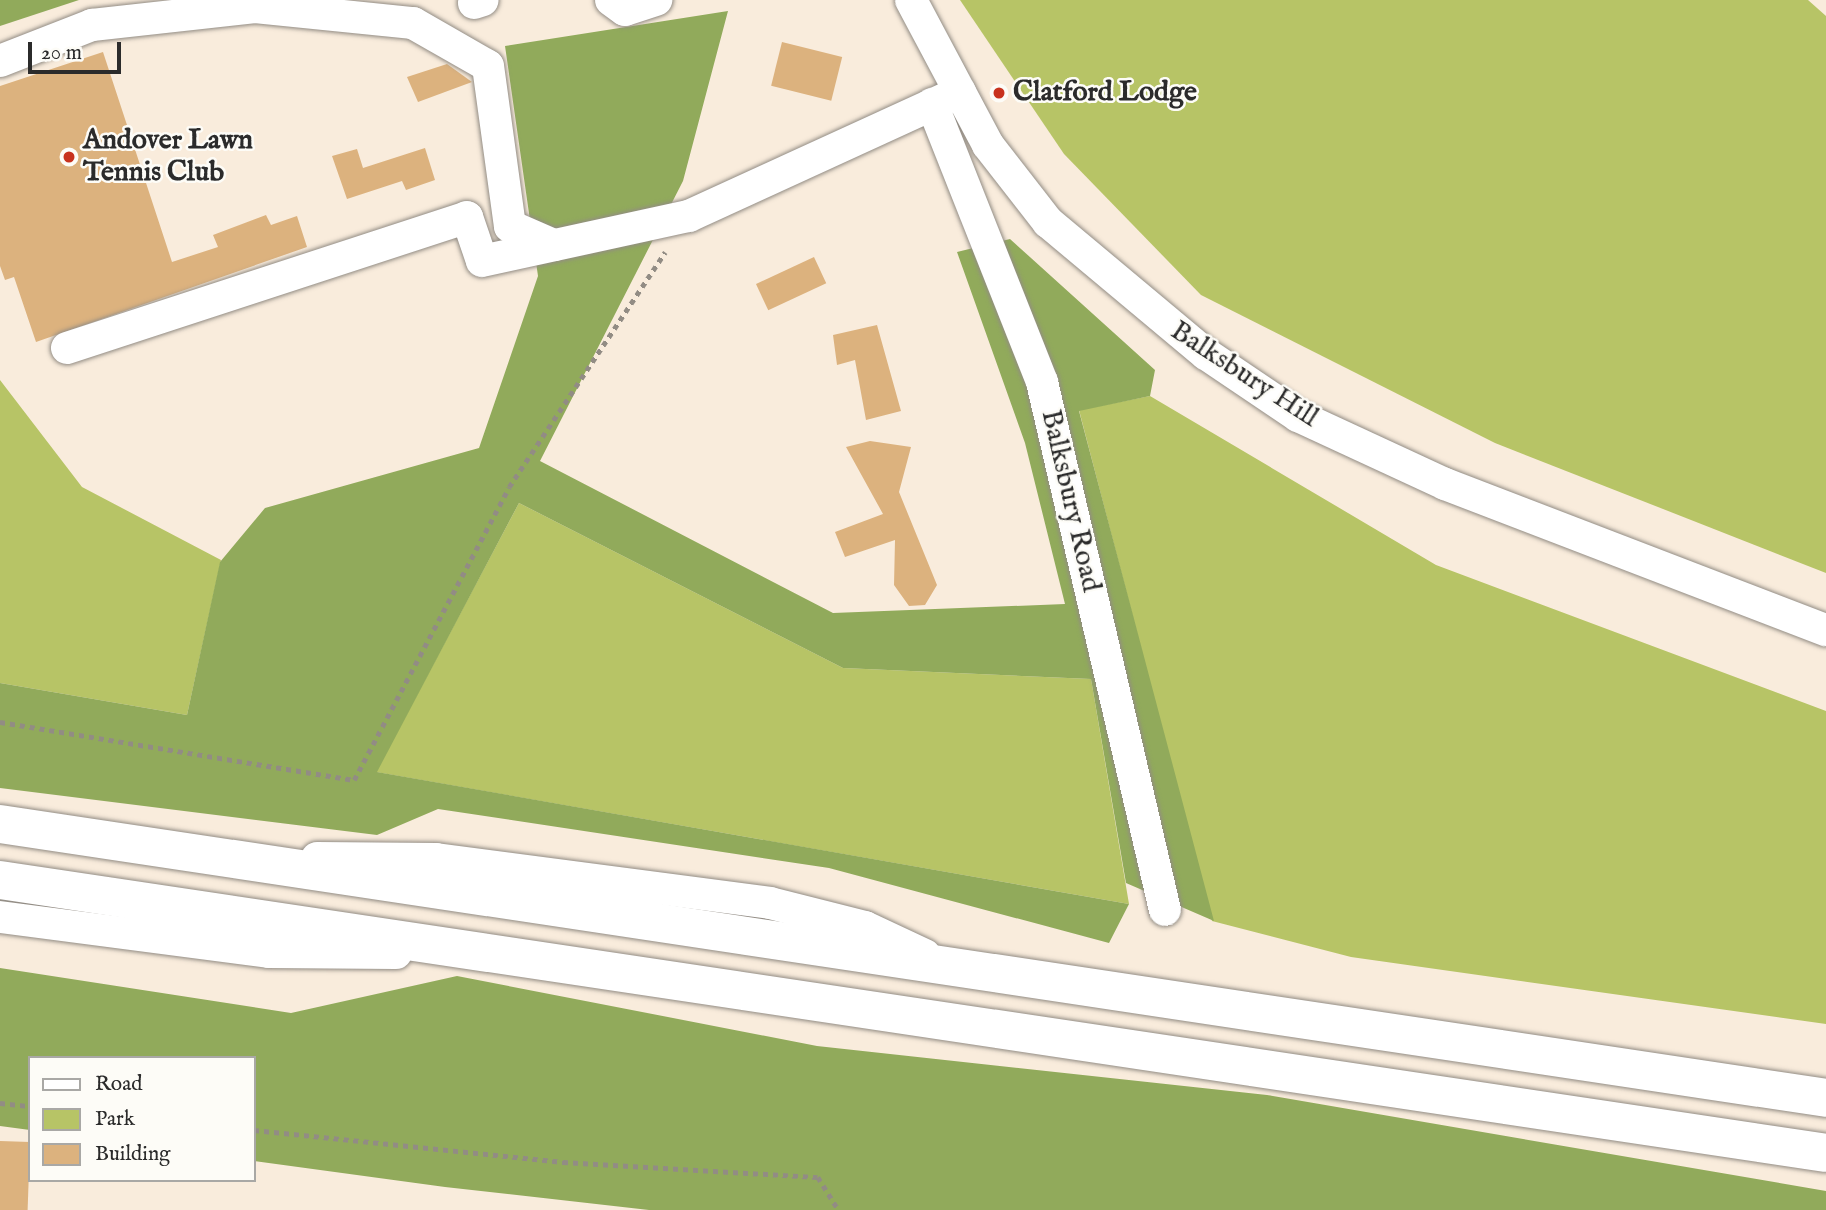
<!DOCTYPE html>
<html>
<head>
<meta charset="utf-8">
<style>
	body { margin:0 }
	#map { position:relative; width:1826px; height:1210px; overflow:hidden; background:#f9ecdc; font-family:"IM FELL English",serif }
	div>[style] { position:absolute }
	.green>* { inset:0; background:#b7c466 }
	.forest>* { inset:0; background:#91aa5b }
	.building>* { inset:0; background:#dcb27e; transform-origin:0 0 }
	.path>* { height:4.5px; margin-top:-2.25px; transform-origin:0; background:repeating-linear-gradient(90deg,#928c84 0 5px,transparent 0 10px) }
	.roads { filter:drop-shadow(0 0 2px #928c84) drop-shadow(0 0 2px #928c84) }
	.minor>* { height:32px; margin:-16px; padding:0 16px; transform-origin:16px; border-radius:16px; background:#fff }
	.highway>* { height:38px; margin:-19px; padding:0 19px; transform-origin:19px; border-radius:19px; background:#fff }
	.dots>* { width:19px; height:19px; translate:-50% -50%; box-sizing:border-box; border:4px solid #fdfcf7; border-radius:50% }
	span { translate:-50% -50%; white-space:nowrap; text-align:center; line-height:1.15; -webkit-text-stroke:5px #fdfcf7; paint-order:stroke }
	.poi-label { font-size:28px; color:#2b2b2b; font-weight:700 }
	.left { translate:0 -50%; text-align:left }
	.street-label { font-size:28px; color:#2b2b2b }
	.legend { position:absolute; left:28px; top:1056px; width:228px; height:126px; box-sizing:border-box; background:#fdfcf7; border:2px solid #a9a8a5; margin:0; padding:9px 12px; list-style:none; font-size:21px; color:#2b2b2b }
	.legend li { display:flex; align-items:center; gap:14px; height:35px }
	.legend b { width:35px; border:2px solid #a9a8a5 }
	.scale { position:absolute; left:28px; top:42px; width:93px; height:32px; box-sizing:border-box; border:4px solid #2b2b2b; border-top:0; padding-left:9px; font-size:21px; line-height:24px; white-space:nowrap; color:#2b2b2b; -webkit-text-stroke:5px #fdfcf7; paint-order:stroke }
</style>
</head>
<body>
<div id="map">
	<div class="green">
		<div style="clip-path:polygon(960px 0,1808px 0,1826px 16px,1826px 573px,1495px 443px,1201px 295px,1064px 154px)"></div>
		<div style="clip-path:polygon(0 380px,82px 487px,221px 560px,187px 715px,0 683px)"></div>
		<div style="clip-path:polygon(1150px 396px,1436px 565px,1826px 711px,1826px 1024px,1351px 957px,1212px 921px,1079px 410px)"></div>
		<div style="clip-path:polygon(519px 503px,843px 668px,1091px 679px,1129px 904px,376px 772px)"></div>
	</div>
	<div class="forest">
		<div style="clip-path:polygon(0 0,79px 0,0 26px)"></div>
		<div style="clip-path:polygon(728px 11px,683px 181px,540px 461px,833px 613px,1065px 604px,1025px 443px,957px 252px,1010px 239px,1155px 370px,1150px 396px,1079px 411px,1214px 921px,1126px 883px,1091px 679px,843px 668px,519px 503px,377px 772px,1129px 904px,1109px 943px,829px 868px,438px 809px,377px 835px,0 788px,0 683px,187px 715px,220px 562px,265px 508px,479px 448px,538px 276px,505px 46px)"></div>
		<div style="clip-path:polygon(0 968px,291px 1013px,457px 976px,817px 1046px,1267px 1095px,1826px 1191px,1826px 1210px,649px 1210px,445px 1187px,254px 1161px,254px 1058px,30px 1058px,30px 1130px,0 1126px)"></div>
	</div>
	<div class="building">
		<div style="left:782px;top:42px;width:62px;height:45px;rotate:14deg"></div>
		<div style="clip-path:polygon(103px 52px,172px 262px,218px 247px,213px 235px,266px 215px,271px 225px,297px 216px,307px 247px,36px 342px,14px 277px,5px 280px,0 266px,0 86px)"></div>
		<div style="clip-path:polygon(447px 64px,472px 82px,418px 102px,407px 77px)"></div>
		<div style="clip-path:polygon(425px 148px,435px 180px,406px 190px,402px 181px,347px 199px,332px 156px,357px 149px,363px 168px)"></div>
		<div style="left:814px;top:257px;width:29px;height:64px;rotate:65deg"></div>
		<div style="clip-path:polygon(877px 325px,901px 411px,866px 420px,855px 360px,837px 365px,833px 335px)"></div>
		<div style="clip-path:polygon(870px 441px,911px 447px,899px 492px,937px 585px,925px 605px,909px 606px,894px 585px,895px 540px,845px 557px,835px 532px,883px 514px,846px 447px)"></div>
		<div style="left:0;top:1141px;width:30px;height:69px;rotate:2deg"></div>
	</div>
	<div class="path">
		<div style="left:0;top:722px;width:359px;rotate:9.3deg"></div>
		<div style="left:354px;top:780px;width:331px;rotate:-62.1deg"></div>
		<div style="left:509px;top:487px;width:282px;rotate:-56.4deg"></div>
		<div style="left:0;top:1103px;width:30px;rotate:6deg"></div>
		<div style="left:254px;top:1130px;width:311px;rotate:5.9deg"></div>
		<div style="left:563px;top:1162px;width:255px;rotate:3.4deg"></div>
		<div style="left:818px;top:1177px;width:39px;rotate:58deg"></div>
	</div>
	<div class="roads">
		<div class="minor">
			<div style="left:611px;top:0;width:17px;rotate:36deg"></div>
			<div style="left:625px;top:10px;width:33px;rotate:-18deg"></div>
			<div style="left:911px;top:0;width:164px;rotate:62deg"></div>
			<div style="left:988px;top:145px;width:98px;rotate:52.1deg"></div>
			<div style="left:1048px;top:222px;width:206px;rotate:39.9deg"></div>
			<div style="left:1206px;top:354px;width:111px;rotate:34deg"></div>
			<div style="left:1298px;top:416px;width:162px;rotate:24.8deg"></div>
			<div style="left:1445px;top:484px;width:408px;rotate:21deg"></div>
			<div style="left:474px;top:3px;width:9px;rotate:-18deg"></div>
			<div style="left:0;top:61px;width:99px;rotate:-21.4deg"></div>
			<div style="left:92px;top:25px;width:164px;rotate:-6.3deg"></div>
			<div style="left:255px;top:7px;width:159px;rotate:5.8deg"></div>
			<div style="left:413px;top:23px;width:86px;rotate:29.8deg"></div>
			<div style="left:488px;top:66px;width:162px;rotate:82.2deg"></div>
			<div style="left:510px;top:226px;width:48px;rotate:23.4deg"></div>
			<div style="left:932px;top:104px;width:299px;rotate:68.4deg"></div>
			<div style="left:1042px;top:382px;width:542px;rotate:76.89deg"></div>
			<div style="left:67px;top:348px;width:421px;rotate:-18.1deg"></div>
			<div style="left:467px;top:217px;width:46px;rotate:71.2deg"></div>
			<div style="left:482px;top:261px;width:212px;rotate:-12.3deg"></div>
			<div style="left:689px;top:216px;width:298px;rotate:-24.6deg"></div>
			<div style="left:317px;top:858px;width:119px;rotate:0.5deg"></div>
			<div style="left:436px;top:859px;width:337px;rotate:7.5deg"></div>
			<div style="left:770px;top:903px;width:98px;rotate:14.2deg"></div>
			<div style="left:865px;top:927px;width:66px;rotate:25deg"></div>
			<div style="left:0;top:917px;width:271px;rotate:7.4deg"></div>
			<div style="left:269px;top:952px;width:127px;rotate:0.5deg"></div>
		</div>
		<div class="highway">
			<div style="left:0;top:824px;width:1846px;rotate:8.53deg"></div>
			<div style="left:0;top:880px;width:1846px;rotate:8.5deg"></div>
		</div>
	</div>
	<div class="dots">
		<div style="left:999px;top:93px;background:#c8321e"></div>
		<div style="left:69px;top:157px;background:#c8321e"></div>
	</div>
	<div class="poi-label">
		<span class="left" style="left:1013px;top:93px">Clatford Lodge</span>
		<span class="left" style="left:83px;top:157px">Andover Lawn<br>Tennis Club</span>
	</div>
	<div class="street-label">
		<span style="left:1244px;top:375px;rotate:33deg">Balksbury Hill</span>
		<span style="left:1070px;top:501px;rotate:77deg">Balksbury Road</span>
	</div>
	<ul class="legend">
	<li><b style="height:9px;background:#fff"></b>Road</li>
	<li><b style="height:19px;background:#b7c466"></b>Park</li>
	<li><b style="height:19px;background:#dcb27e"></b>Building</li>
	</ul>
	<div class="scale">20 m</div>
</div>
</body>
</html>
